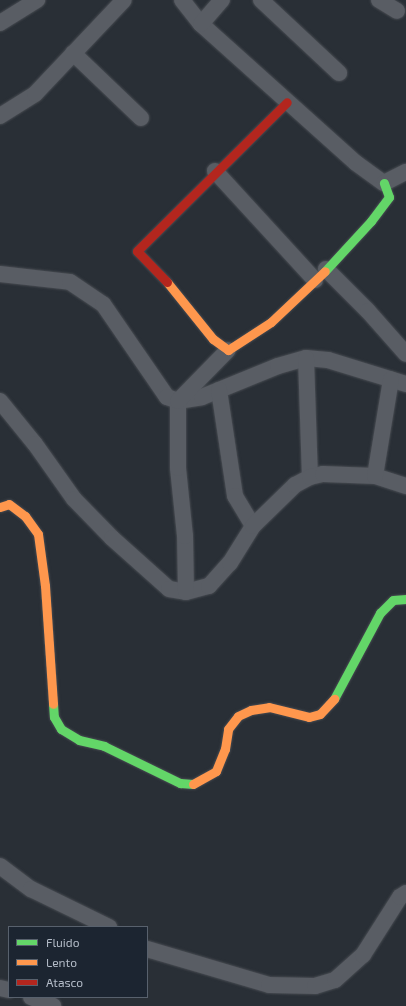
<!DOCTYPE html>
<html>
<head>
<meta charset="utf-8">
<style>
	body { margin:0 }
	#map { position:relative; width:406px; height:1006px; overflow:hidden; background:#292f36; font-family:"Exo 2",sans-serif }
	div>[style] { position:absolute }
	.roads { filter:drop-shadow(0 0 1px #474b51) drop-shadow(0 0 1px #474b51) }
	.street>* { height:16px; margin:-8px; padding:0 8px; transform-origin:8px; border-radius:8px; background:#595d64 }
	.fast>* { height:9px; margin:-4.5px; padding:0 4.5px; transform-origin:4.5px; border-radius:4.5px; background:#63d668 }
	.slow>* { height:9px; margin:-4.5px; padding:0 4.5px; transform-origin:4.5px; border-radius:4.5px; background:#ff974d }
	.jam>* { height:9px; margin:-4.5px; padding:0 4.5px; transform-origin:4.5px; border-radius:4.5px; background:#b3261e }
	span { translate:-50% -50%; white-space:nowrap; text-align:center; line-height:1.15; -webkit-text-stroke:3px #1c2531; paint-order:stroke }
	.legend { position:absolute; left:8px; top:926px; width:140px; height:72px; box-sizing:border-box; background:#1c2531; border:1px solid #58616d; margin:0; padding:5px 7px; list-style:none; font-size:12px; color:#b3bbc7 }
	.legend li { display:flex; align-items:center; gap:8px; height:20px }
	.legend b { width:20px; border:1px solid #58616d }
</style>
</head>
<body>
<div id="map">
	<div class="roads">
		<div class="street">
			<div style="left:182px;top:0;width:31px;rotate:52deg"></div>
			<div style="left:201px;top:24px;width:208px;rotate:41.9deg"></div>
			<div style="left:356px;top:163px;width:34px;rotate:36deg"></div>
			<div style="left:384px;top:183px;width:25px;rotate:-27deg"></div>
			<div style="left:261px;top:0;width:107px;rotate:43.1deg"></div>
			<div style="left:379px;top:0;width:21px;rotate:31deg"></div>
			<div style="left:0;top:23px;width:44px;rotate:-31.9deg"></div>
			<div style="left:201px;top:24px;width:32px;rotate:-49deg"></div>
			<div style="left:73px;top:53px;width:94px;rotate:43.7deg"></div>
			<div style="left:0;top:116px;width:41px;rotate:-32.2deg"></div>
			<div style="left:35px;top:94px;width:129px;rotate:-46.6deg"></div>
			<div style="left:215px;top:171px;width:148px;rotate:47.5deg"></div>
			<div style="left:326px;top:269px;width:59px;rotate:45deg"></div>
			<div style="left:368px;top:311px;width:57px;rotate:48.5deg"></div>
			<div style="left:0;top:274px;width:70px;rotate:6.5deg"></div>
			<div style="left:70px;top:282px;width:40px;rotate:34deg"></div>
			<div style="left:103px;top:304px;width:113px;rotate:55.5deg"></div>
			<div style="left:167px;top:397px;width:12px;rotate:20deg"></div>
			<div style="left:178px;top:401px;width:24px;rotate:-9deg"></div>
			<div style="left:202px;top:397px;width:82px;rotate:-22.2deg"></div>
			<div style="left:278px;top:366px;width:29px;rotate:-16deg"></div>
			<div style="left:306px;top:358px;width:22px;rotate:5deg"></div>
			<div style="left:328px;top:360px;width:82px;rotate:17.1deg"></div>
			<div style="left:306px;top:358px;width:119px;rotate:88.1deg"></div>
			<div style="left:219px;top:390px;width:107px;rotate:81.4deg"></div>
			<div style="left:235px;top:496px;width:35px;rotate:59deg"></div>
			<div style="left:0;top:401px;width:55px;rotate:50.9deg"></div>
			<div style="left:35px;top:444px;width:67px;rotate:54.7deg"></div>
			<div style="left:74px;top:499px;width:54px;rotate:45.7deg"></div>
			<div style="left:112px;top:538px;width:76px;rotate:41.8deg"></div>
			<div style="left:169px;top:589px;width:17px;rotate:10deg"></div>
			<div style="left:186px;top:592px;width:24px;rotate:-15deg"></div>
			<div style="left:209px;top:586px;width:31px;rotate:-48deg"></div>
			<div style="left:230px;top:563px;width:44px;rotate:-58.1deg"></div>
			<div style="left:253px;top:526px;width:59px;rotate:-44.3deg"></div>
			<div style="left:295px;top:485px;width:17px;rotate:-28deg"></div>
			<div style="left:310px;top:477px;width:13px;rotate:-13deg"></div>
			<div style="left:323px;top:474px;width:52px;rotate:2.2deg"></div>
			<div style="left:375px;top:476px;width:33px;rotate:18deg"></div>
			<div style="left:375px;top:476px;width:98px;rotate:-80.6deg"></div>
			<div style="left:186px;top:592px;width:56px;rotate:-91deg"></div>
			<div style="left:185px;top:536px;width:68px;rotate:-95.9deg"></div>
			<div style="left:178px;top:468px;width:67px;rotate:-90deg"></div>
			<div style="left:178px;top:401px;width:71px;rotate:-45.6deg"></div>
			<div style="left:0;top:866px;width:39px;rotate:37deg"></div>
			<div style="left:31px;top:889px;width:87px;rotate:26deg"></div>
			<div style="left:147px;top:949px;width:127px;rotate:16.4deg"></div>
			<div style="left:269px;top:985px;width:46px;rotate:1.2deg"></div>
			<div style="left:315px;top:986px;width:21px;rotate:-17deg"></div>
			<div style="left:335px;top:980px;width:38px;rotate:-42deg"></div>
			<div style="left:363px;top:955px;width:69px;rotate:-57.5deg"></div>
			<div style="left:400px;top:897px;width:7px;rotate:-34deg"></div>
			<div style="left:0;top:988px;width:9px;rotate:13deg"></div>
			<div style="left:31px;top:997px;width:24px;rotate:22deg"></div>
		</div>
		<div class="fast">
			<div style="left:325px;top:271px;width:68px;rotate:-47.4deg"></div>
			<div style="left:371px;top:221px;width:30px;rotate:-53deg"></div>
			<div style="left:389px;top:197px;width:15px;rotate:-110deg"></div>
			<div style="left:334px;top:699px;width:98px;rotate:-61.9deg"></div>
			<div style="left:380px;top:613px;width:18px;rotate:-45deg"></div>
			<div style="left:393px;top:600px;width:13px;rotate:-4deg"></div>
			<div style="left:53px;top:704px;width:13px;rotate:86deg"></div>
			<div style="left:54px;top:717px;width:14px;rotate:60deg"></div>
			<div style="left:61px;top:729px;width:21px;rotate:31deg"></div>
			<div style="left:79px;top:740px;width:26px;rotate:13deg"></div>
			<div style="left:104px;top:746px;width:85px;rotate:26deg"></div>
			<div style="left:180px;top:783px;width:13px;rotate:4deg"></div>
		</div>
		<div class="slow">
			<div style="left:167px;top:282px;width:73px;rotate:51.1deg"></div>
			<div style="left:213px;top:339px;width:19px;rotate:36deg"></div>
			<div style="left:228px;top:350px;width:51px;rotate:-33.1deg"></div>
			<div style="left:271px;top:322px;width:74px;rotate:-43.4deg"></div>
			<div style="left:0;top:507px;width:9px;rotate:-18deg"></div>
			<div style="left:9px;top:504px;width:20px;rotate:37deg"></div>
			<div style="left:25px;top:516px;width:22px;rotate:54deg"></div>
			<div style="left:38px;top:534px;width:52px;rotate:82.3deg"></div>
			<div style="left:45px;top:586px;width:118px;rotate:86.1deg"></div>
			<div style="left:193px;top:784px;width:26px;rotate:-29deg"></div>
			<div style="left:216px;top:771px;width:24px;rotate:-68deg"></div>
			<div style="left:225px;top:749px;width:20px;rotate:-81deg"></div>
			<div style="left:228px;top:729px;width:16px;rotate:-52deg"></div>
			<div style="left:238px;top:716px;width:14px;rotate:-25deg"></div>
			<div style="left:251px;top:710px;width:18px;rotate:-9deg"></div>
			<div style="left:269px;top:707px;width:41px;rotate:14deg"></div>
			<div style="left:309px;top:717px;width:11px;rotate:-15deg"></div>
			<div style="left:320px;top:714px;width:21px;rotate:-47deg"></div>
		</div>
		<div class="jam">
			<div style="left:167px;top:282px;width:43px;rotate:-134.1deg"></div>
			<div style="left:137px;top:251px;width:211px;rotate:-44.8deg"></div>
		</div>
	</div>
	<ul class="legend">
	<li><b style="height:5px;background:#63d668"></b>Fluido</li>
	<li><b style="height:5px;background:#ff974d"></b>Lento</li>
	<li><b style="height:5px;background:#b3261e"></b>Atasco</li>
	</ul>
</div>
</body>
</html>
